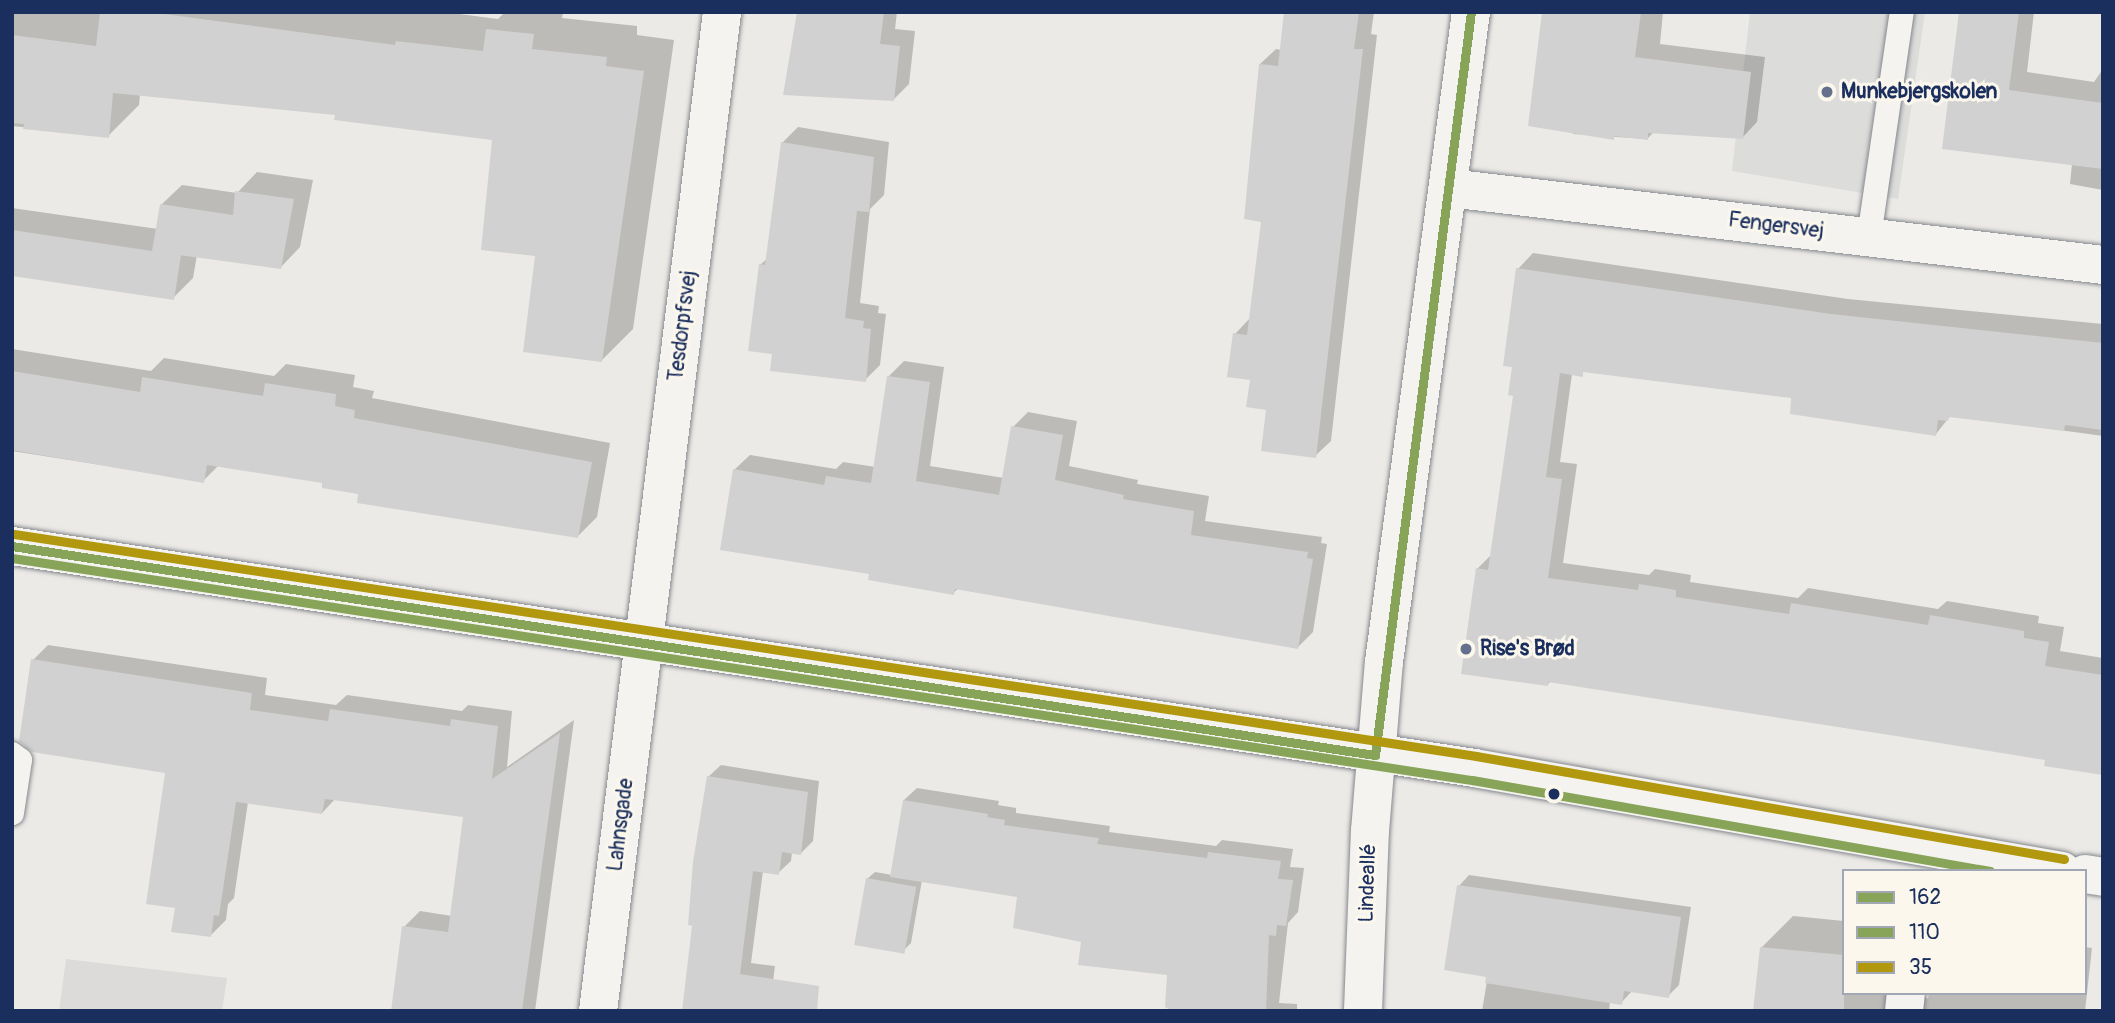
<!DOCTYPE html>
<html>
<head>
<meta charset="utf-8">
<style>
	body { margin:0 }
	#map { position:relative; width:2115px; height:1023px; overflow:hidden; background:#eceae6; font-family:Pangolin,sans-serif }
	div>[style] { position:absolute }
	.built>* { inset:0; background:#dcdcda }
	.green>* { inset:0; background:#dcdbd9 }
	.shadow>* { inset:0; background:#0003 }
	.building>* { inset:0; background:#d2d1d1; transform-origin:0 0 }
	.roads { filter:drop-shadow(0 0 2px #85888f) drop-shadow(0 0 2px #85888f) }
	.lane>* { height:24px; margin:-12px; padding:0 12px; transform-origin:12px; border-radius:12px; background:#f4f3ef }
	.street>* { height:38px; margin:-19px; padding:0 19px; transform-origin:19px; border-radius:19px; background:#f4f3ef }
	.secondary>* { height:38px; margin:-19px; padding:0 19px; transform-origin:19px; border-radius:19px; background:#f4f3ef }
	.bus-1>* { height:9px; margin:-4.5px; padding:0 4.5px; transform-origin:4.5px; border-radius:4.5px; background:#88a459 }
	.bus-2>* { height:9px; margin:-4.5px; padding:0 4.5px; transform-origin:4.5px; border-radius:4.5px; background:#88a459 }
	.bus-3>* { height:9px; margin:-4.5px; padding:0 4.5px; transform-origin:4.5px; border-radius:4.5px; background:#b1980e }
	.dots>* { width:19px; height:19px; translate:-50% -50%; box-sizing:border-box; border:4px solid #fbf7ec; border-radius:50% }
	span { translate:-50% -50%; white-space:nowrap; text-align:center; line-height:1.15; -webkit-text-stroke:6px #fbf7ec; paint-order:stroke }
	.poi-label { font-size:21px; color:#1b2f5e; font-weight:700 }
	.left { translate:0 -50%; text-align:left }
	.street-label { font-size:21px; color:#1b2f5e }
	.frame { position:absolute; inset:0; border:14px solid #1b2f5e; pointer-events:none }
	.legend { position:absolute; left:1842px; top:869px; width:245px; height:126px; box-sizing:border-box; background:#fbf7ec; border:2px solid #a1a7b3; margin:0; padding:9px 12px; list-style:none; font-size:21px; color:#1b2f5e }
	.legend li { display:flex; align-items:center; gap:14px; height:35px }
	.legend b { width:35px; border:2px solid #a1a7b3 }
</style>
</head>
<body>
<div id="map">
	<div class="built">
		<div style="clip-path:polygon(1750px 12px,1925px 12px,1898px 199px,1732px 171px)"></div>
	</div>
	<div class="green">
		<div style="clip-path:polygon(66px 959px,227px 978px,222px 1011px,59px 1011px)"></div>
	</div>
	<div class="shadow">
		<div style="clip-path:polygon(12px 12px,444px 12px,498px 19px,505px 12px,563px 12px,562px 18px,637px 26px,637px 35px,674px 40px,633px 329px,602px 360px,537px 254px,494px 138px,337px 113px,140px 94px,139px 105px,108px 136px,12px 126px)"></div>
		<div style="clip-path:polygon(797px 12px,897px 12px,895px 29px,915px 31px,909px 84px,894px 99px)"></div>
		<div style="clip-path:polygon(1286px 12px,1374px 12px,1371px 34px,1377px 35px,1331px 441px,1315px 456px,1268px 409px,1235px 334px,1251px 317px,1263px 220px,1260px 64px,1276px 49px,1281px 50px)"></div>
		<div style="clip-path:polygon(1544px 12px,1663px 12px,1660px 44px,1765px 57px,1757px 122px,1742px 138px,1654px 132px,1647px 139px,1573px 134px)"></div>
		<div style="clip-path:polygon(1960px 12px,2034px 12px,2027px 72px,2094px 82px,2103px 69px,2103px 190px,2070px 184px,2072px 164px,1944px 147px)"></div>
		<div style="clip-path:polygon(798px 127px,889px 142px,884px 195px,870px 209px,860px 303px,879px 306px,878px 313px,886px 314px,880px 365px,865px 380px,774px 352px,760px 265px,768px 258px,782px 143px)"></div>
		<div style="clip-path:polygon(257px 172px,313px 180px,300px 247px,281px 267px,197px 255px,193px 278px,173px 298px,12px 274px,12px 208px,158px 229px,162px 204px,182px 185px,237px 193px)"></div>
		<div style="clip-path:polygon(1533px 253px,1848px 299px,2103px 324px,2103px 436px,1951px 415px,1936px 434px,1793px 397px,1587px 371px,1572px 374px,1560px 462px,1577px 464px,1563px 563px,1649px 575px,1655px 569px,1691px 575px,1690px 582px,1798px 598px,1808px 588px,1938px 609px,1947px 601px,2039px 616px,2038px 623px,2064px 627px,2060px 651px,2103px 658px,2103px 774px,2047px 759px,1551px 681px,1547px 685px,1477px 569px,1492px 554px,1515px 394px,1518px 269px)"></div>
		<div style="clip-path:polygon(12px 349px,151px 371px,164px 358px,274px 376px,286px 364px,355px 375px,353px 387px,374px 391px,372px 398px,610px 443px,597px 517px,578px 536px,324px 482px,219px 465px,203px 481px,12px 451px)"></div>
		<div style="clip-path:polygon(904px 361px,944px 367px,930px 466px,1004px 478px,1013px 427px,1028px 412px,1077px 421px,1069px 466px,1138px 480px,1137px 484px,1209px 496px,1205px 521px,1322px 537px,1321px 543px,1327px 544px,1313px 632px,1298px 647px,959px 588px,953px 593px,871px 572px,734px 470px,750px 455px,836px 469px,843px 462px,876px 467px,889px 376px)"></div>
		<div style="clip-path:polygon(48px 645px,267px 678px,265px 695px,336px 705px,347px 695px,462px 711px,468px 705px,512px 711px,507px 767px,574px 720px,535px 1011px,393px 1011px,404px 927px,420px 911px,452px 916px,465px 815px,336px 798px,322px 813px,248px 802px,234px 898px,228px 904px,226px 920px,210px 936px,177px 907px,167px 771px,33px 660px)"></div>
		<div style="clip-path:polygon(721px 765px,819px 781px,813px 841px,801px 853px,792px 852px,791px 861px,778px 873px,763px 871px,751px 963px,775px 966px,769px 1011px,685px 1011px,708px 777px)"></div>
		<div style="clip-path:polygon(917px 788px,999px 801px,998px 805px,1016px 808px,1016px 813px,1110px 826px,1109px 832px,1216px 846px,1222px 840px,1293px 849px,1290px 867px,1304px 868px,1298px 912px,1288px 923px,1279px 1003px,1297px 1004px,1297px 1011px,1174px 1011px,1169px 974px,1083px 940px,1019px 896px,922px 880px,911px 943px,903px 951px,867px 879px,875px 872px,892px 875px,904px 800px)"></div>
		<div style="clip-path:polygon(1469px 875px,1691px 907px,1679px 985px,1668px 996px,1633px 990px,1621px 1003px,1610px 1001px,1609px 1011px,1482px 1011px,1488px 975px,1459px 886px)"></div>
		<div style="clip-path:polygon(1793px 916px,1844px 921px,1844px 993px,1919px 993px,1928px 999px,1929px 993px,2085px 993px,2085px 947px,2092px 948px,2085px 1011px,1755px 1011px,1761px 948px)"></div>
	</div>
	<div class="building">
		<div style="clip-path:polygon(100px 12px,149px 12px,395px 45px,396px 41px,483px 51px,486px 29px,534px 34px,532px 49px,607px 57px,606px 66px,644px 71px,602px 362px,523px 352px,535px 256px,481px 250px,492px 140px,334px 120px,335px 115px,113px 93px,109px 138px,23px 129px,24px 124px,12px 123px,12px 35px,96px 46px)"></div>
		<div style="clip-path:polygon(797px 12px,884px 12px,880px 44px,900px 46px,894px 101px,783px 95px)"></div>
		<div style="clip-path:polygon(1284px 12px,1359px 12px,1354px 49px,1363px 49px,1316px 458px,1261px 451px,1266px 410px,1246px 407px,1250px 380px,1227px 377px,1233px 333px,1247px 335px,1261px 222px,1244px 219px,1259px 64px,1278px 66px)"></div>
		<div style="clip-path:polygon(1542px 12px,1641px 12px,1635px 57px,1751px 72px,1743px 139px,1648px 133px,1648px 140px,1614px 136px,1614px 140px,1528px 126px)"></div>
		<div style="clip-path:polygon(1959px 12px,2019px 12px,2009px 90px,2103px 103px,2103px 169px,1942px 149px)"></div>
		<div style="clip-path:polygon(781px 142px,874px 157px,869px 212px,857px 211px,845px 318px,864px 321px,863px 328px,871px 329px,866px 382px,770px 371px,772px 354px,748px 351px,759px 264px,765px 265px)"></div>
		<div style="clip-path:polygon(235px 191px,294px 199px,281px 269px,164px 253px,181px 255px,174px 300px,12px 276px,12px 230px,152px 251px,160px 204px,233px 215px)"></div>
		<div style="clip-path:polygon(1516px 268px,1831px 314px,2103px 343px,2103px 430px,2065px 425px,2064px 431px,1949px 417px,1948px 421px,1938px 420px,1936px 436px,1790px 414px,1791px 398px,1583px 372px,1583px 377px,1560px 373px,1546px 477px,1562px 479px,1548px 578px,1638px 590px,1639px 584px,1676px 590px,1676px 597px,1789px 614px,1791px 603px,1928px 625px,1930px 615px,2024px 631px,2024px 638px,2049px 642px,2045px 666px,2103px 675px,2103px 775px,2044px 766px,2045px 760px,1896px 736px,1548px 682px,1548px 686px,1461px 674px,1476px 568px,1488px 570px,1513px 396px,1508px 395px,1512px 367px,1503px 366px)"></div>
		<div style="clip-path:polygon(12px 371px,140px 392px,142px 377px,263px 396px,265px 383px,336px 394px,335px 406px,355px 410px,354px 418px,592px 462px,578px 538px,357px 503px,358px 494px,322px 488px,322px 483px,207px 465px,204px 483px,12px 450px)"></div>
		<div style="clip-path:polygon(887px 376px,930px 382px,916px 481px,999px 495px,1011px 426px,1063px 435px,1055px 480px,1124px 495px,1123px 499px,1194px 511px,1191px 535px,1308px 552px,1307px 558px,1313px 559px,1298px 649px,955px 589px,954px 595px,868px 580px,869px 574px,720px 550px,733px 469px,824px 485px,826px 476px,871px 483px)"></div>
		<div style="clip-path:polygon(31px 659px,252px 693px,250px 710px,328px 721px,330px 709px,450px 726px,451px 719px,498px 726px,492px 779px,560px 733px,522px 1011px,391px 1011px,402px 926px,448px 932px,463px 817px,325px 799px,322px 814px,236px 802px,219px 916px,214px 915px,211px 937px,171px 932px,175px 908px,146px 904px,165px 773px,32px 752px,19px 741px)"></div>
		<div style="clip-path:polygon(707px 776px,808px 792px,801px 855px,782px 852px,779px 875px,753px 871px,740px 974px,819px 986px,817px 1011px,682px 1011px,692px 926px,688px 925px,693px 862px)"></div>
		<div style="clip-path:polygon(903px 800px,988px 814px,987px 817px,1005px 820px,1004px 825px,1099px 838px,1097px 844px,1207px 858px,1208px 852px,1281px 861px,1278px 879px,1293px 880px,1286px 926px,1277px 925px,1276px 936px,1269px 935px,1266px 1011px,1172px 1011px,1165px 1007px,1167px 975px,1078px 965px,1081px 942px,1013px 928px,1017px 897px,890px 877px)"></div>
		<div style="left:866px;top:878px;width:51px;height:68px;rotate:10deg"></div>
		<div style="clip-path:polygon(1457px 885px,1681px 917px,1669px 998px,1624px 991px,1622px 1005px,1485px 983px,1486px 977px,1444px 970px)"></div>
		<div style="clip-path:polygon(1760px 947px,1844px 955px,1844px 1011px,1753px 1011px)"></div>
	</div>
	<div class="roads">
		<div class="lane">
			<div style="left:1869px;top:237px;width:227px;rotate:-81.7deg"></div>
			<div style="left:12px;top:754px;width:10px;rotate:37deg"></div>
			<div style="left:20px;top:760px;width:54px;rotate:98.6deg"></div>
		</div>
		<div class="street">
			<div style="left:1449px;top:188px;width:659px;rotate:6.71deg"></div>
			<div style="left:598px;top:1011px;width:1007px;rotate:-82.92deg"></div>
			<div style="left:1363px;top:1011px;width:180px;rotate:-87.8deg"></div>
			<div style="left:1370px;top:831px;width:170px;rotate:-85.3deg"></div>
			<div style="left:1384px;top:662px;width:656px;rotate:-82.38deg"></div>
			<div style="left:1904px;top:1011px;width:18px;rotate:-84deg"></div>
		</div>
		<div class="secondary">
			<div style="left:12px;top:546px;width:1479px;rotate:8.63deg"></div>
			<div style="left:1474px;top:768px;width:597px;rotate:9.94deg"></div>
			<div style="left:2085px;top:874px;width:18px;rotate:9deg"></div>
		</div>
	</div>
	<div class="bus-1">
		<div style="left:12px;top:546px;width:1379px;rotate:8.72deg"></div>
		<div style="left:1375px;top:755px;width:749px;rotate:-82.64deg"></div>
	</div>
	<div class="bus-2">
		<div style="left:12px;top:558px;width:1477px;rotate:8.65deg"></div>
		<div style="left:1472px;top:780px;width:526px;rotate:9.96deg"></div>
	</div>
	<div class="bus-3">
		<div style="left:14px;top:534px;width:1479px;rotate:8.63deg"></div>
		<div style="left:1476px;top:756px;width:597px;rotate:9.94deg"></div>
	</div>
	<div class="dots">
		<div style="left:1827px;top:92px;background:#64708e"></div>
		<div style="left:1466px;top:649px;background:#64708e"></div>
		<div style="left:1554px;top:794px;background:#1b2f5e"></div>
	</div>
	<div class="poi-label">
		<span class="left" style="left:1841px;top:92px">Munkebjergskolen</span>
		<span class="left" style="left:1480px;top:649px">Rise's Brød</span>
	</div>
	<div class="street-label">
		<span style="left:1776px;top:226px;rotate:7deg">Fengersvej</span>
		<span style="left:683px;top:326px;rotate:-83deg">Tesdorpfsvej</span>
		<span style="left:621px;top:825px;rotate:-83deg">Lahnsgade</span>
		<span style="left:1368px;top:883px;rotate:-88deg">Lindeallé</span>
	</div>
	<div class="frame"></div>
	<ul class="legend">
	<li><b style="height:9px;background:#88a459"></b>162</li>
	<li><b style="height:9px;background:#88a459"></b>110</li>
	<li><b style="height:9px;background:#b1980e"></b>35</li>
	</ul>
</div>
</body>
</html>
